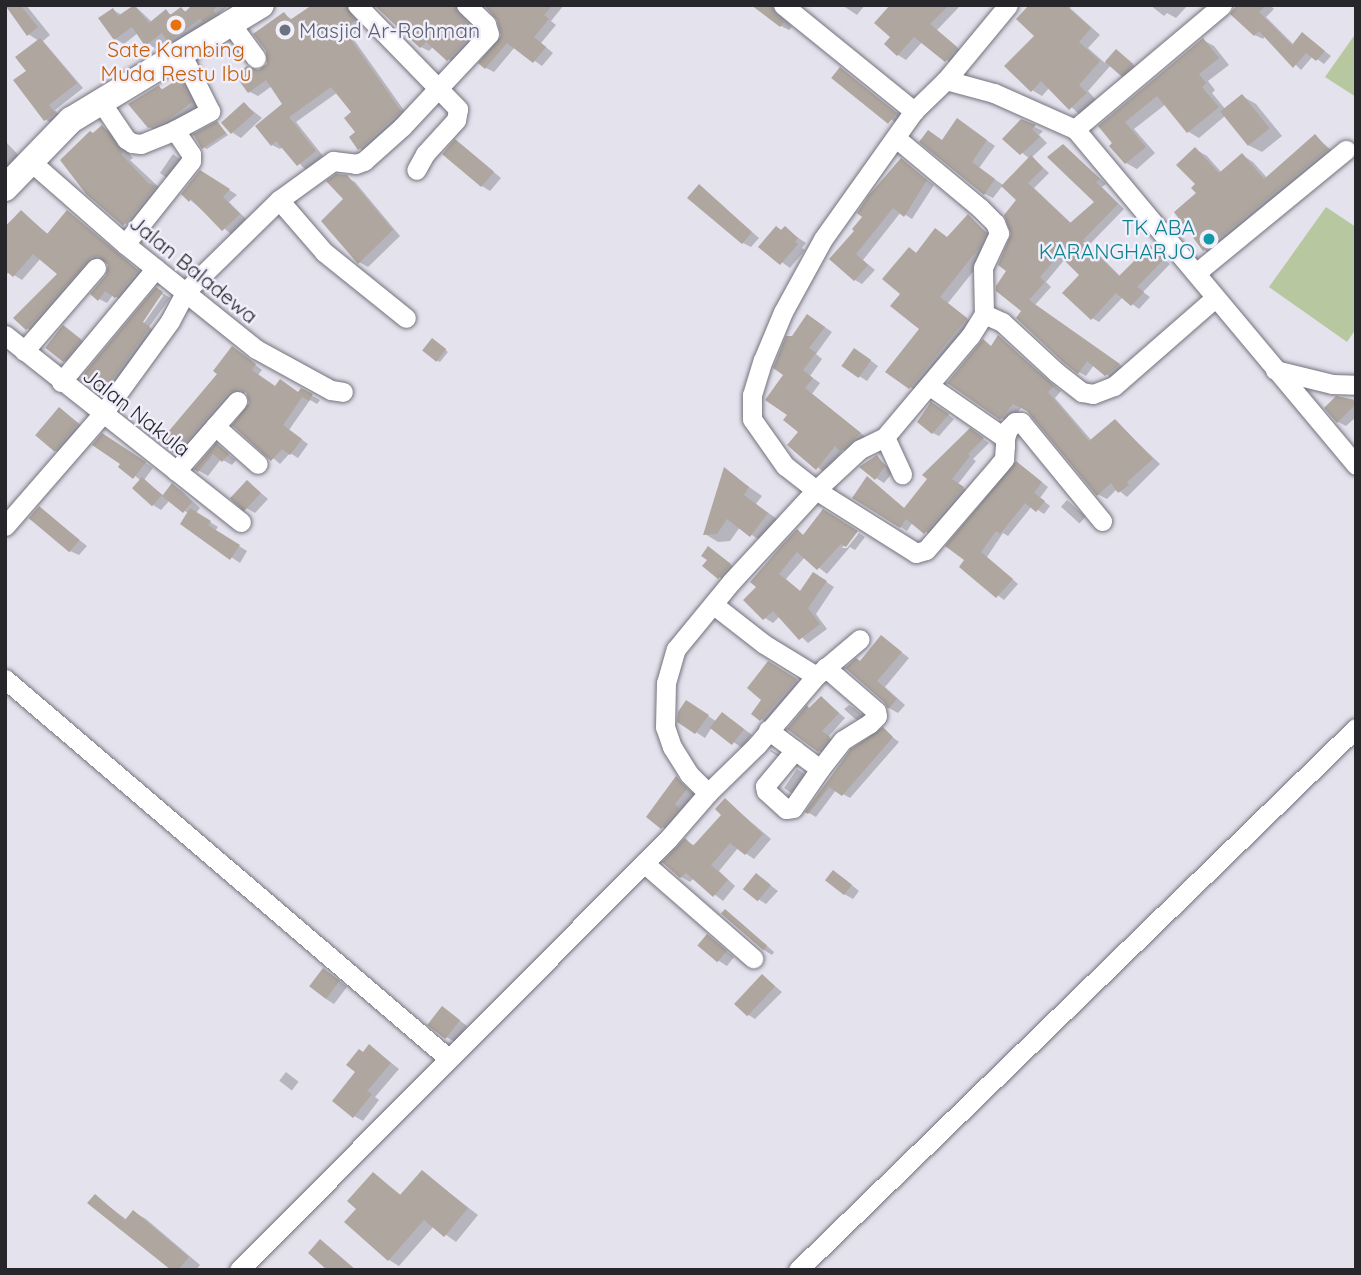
<!DOCTYPE html>
<html>
<head>
<meta charset="utf-8">
<style>
	body { margin:0 }
	#map { position:relative; width:1361px; height:1275px; overflow:hidden; background:#e4e2ed; font-family:Quicksand,sans-serif }
	div>[style] { position:absolute }
	.green>* { inset:0; background:#b7c8a1 }
	.shadow>* { inset:0; background:#0003; transform-origin:0 0 }
	.building>* { inset:0; background:#afa69f; transform-origin:0 0 }
	.roads { filter:drop-shadow(0 0 2px #74727c) drop-shadow(0 0 2px #74727c) }
	.minor>* { height:19px; margin:-9.5px; padding:0 9.5px; transform-origin:9.5px; border-radius:9.5px; background:#fff }
	.major>* { height:26px; margin:-13px; padding:0 13px; transform-origin:13px; border-radius:13px; background:#fff }
	.dots>* { width:19px; height:19px; translate:-50% -50%; box-sizing:border-box; border:4px solid #f1effb; border-radius:50% }
	span { translate:-50% -50%; white-space:nowrap; text-align:center; line-height:1.15; -webkit-text-stroke:5px #f1effb; paint-order:stroke }
	.worship-label { font-size:21px; color:#5b616d }
	.left { translate:0 -50%; text-align:left }
	.food-label { font-size:21px; color:#c56008 }
	.culture-label { font-size:21px; color:#0d838f }
	.right { translate:-100% -50%; text-align:right }
	.street-label { font-size:21px; color:#27272b }
	.frame { position:absolute; inset:0; border:7px solid #27272b; pointer-events:none }
</style>
</head>
<body>
<div id="map">
	<div class="green">
		<div style="clip-path:polygon(1356px 33px,1356px 97px,1325px 77px)"></div>
		<div style="clip-path:polygon(1326px 207px,1356px 227px,1356px 329px,1347px 342px,1269px 287px)"></div>
	</div>
	<div class="shadow">
		<div style="clip-path:polygon(5px 5px,26px 5px,50px 35px,43px 41px,83px 88px,55px 110px,61px 118px,53px 124px,46px 120px,28px 71px,39px 41px,28px 34px)"></div>
		<div style="clip-path:polygon(195px 5px,229px 5px,219px 14px,223px 19px,178px 46px,168px 39px,155px 49px,138px 33px,124px 44px,115px 39px,113px 10px,122px 15px,135px 6px,152px 22px,166px 12px,172px 15px,181px 9px,187px 12px)"></div>
		<div style="clip-path:polygon(315px 5px,352px 5px,353px 15px,362px 25px,352px 37px,408px 116px,367px 153px,359px 148px,354px 113px,338px 92px,296px 122px,323px 156px,306px 170px,283px 147px,280px 149px,272px 145px,285px 105px,272px 86px,258px 96px,250px 92px,237px 75px,265px 69px,284px 14px,293px 20px)"></div>
		<div style="clip-path:polygon(377px 5px,464px 5px,462px 14px,482px 36px,456px 65px,433px 47px,429px 51px,421px 47px)"></div>
		<div style="clip-path:polygon(486px 5px,564px 5px,551px 21px,556px 25px,541px 43px,553px 53px,542px 66px,515px 47px,494px 72px,486px 68px,503px 31px,496px 14px)"></div>
		<div style="clip-path:polygon(754px 5px,771px 5px,792px 27px,789px 30px,781px 26px)"></div>
		<div style="clip-path:polygon(842px 5px,865px 5px,857px 15px)"></div>
		<div style="clip-path:polygon(893px 5px,961px 5px,937px 30px,964px 53px,954px 66px,923px 41px,906px 60px,898px 55px,893px 37px)"></div>
		<div style="clip-path:polygon(1031px 5px,1073px 5px,1070px 8px,1100px 35px,1088px 48px,1105px 63px,1116px 51px,1140px 70px,1129px 79px,1111px 65px,1088px 91px,1096px 100px,1080px 115px,1050px 87px,1042px 96px,1032px 90px,1036px 36px)"></div>
		<div style="clip-path:polygon(1150px 5px,1188px 5px,1176px 18px,1167px 13px,1164px 16px)"></div>
		<div style="clip-path:polygon(1240px 5px,1270px 5px,1274px 9px,1266px 17px,1294px 45px,1303px 34px,1331px 56px,1324px 64px,1313px 56px,1301px 70px,1266px 35px,1263px 39px,1255px 35px,1232px 14px)"></div>
		<div style="clip-path:polygon(1203px 40px,1214px 46px,1229px 65px,1208px 81px,1215px 90px,1212px 93px,1226px 110px,1242px 96px,1256px 104px,1282px 136px,1262px 152px,1248px 145px,1225px 116px,1199px 138px,1189px 132px,1166px 104px,1134px 129px,1155px 153px,1137px 169px,1126px 163px,1100px 126px)"></div>
		<div style="clip-path:polygon(841px 69px,905px 119px,900px 126px,835px 78px)"></div>
		<div style="clip-path:polygon(180px 80px,186px 84px,198px 106px,175px 123px,156px 131px,149px 127px,159px 87px,164px 90px)"></div>
		<div style="clip-path:polygon(244px 104px,262px 118px,241px 138px,233px 133px)"></div>
		<div style="clip-path:polygon(1022px 121px,1043px 131px,1039px 135px,1047px 143px,1032px 157px,1049px 173px,1034px 188px,1072px 224px,1096px 202px,1064px 146px,1106px 184px,1102px 187px,1124px 209px,1089px 245px,1121px 277px,1150px 247px,1170px 264px,1143px 292px,1150px 297px,1139px 309px,1123px 297px,1099px 322px,1092px 318px,1082px 275px,1065px 259px,1046px 282px,1051px 287px,1034px 306px,1126px 369px,1113px 379px,1094px 365px,1086px 376px,1079px 372px,1023px 311px,1008px 271px,1019px 200px,1030px 159px,1005px 139px)"></div>
		<div style="clip-path:polygon(217px 123px,228px 135px,207px 149px,203px 147px)"></div>
		<div style="clip-path:polygon(965px 125px,995px 146px,979px 168px,1003px 185px,993px 198px,985px 194px,942px 141px)"></div>
		<div style="clip-path:polygon(102px 127px,112px 133px,133px 158px,130px 160px,165px 193px,135px 231px,87px 193px,94px 134px)"></div>
		<div style="clip-path:polygon(1315px 136px,1338px 156px,1215px 257px,1204px 250px,1176px 213px,1198px 194px,1195px 149px,1207px 156px,1222px 173px,1242px 155px,1253px 162px,1268px 179px)"></div>
		<div style="clip-path:polygon(5px 141px,25px 162px,5px 180px)"></div>
		<div style="clip-path:polygon(456px 141px,501px 178px,490px 191px,482px 186px)"></div>
		<div style="clip-path:polygon(173px 154px,181px 160px,167px 178px,160px 173px)"></div>
		<div style="clip-path:polygon(901px 160px,934px 185px,912px 219px,901px 212px,863px 260px,875px 270px,862px 284px,855px 280px,856px 231px)"></div>
		<div style="clip-path:polygon(208px 176px,237px 195px,229px 202px,246px 219px,231px 234px,183px 194px)"></div>
		<div style="clip-path:polygon(346px 177px,355px 182px,400px 236px,368px 267px,359px 262px,345px 199px)"></div>
		<div style="clip-path:polygon(699px 186px,759px 238px,751px 247px,743px 243px)"></div>
		<div style="clip-path:polygon(21px 212px,48px 234px,68px 212px,145px 276px,123px 301px,113px 295px,107px 303px,99px 299px,110px 264px,100px 260px,35px 333px,27px 328px,60px 274px,41px 258px,22px 280px,9px 272px,5px 276px,5px 226px)"></div>
		<div style="clip-path:polygon(968px 216px,994px 239px,988px 253px,948px 303px,975px 325px,919px 393px,888px 372px,921px 328px,902px 293px,910px 249px,918px 254px,948px 238px)"></div>
		<div style="clip-path:polygon(785px 229px,806px 243px,802px 248px,805px 250px,790px 268px,761px 247px)"></div>
		<div style="clip-path:polygon(evenodd,156px 289px,170px 298px,149px 327px,157px 333px,110px 396px,84px 377px,156px 289px,162px 294px,163px 296px,139px 330px,136px 328px,162px 294px)"></div>
		<div style="clip-path:polygon(816px 321px,832px 332px,816px 354px,822px 359px,810px 376px,820px 383px,812px 394px,868px 439px,849px 454px,843px 450px,825px 473px,790px 445px,800px 432px,790px 415px,785px 375px,793px 338px)"></div>
		<div style="clip-path:polygon(71px 332px,88px 345px,72px 365px,63px 360px)"></div>
		<div style="clip-path:polygon(999px 338px,1061px 391px,1055px 398px,1092px 441px,1115px 421px,1160px 464px,1127px 497px,1117px 489px,1107px 499px,1099px 495px,1032px 413px,1022px 407px,1009px 423px,1001px 418px,993px 347px)"></div>
		<div style="clip-path:polygon(436px 342px,448px 352px,440px 362px,436px 360px)"></div>
		<div style="clip-path:polygon(240px 353px,262px 370px,258px 375px,276px 387px,299px 394px,302px 390px,320px 400px,317px 404px,310px 400px,289px 430px,308px 444px,298px 458px,290px 453px,280px 464px,235px 425px,251px 403px,247px 392px,236px 397px,183px 457px,176px 452px,169px 433px)"></div>
		<div style="clip-path:polygon(863px 355px,878px 366px,867px 381px,859px 376px)"></div>
		<div style="clip-path:polygon(1336px 398px,1356px 401px,1356px 417px,1346px 426px,1338px 422px)"></div>
		<div style="clip-path:polygon(938px 407px,954px 419px,939px 436px,933px 433px)"></div>
		<div style="clip-path:polygon(59px 409px,86px 429px,63px 455px,54px 450px)"></div>
		<div style="clip-path:polygon(977px 435px,989px 443px,973px 459px,976px 461px,958px 484px,969px 492px,932px 536px,913px 522px,907px 531px,854px 497px,868px 478px,905px 509px,929px 479px)"></div>
		<div style="clip-path:polygon(111px 440px,153px 468px,144px 480px,164px 496px,173px 485px,181px 490px,200px 508px,196px 513px,218px 527px,215px 531px,247px 551px,240px 563px,182px 524px,189px 514px,170px 500px,161px 510px,153px 505px,135px 488px,141px 481px,122px 464px)"></div>
		<div style="clip-path:polygon(217px 446px,236px 460px,232px 465px,221px 459px,208px 476px,196px 469px)"></div>
		<div style="clip-path:polygon(877px 457px,893px 472px,884px 483px,876px 478px)"></div>
		<div style="clip-path:polygon(1023px 467px,1048px 487px,1040px 498px,1050px 506px,1044px 514px,1032px 506px,1008px 536px,1003px 533px,987px 557px,1018px 584px,1004px 600px,961px 567px)"></div>
		<div style="clip-path:polygon(725px 470px,762px 496px,756px 504px,781px 522px,764px 543px,740px 527px,730px 541px,718px 542px,705px 534px)"></div>
		<div style="clip-path:polygon(248px 482px,268px 499px,255px 513px,246px 508px)"></div>
		<div style="left:1067px;top:500px;width:25px;height:9px;rotate:42deg"></div>
		<div style="clip-path:polygon(39px 508px,87px 546px,79px 555px,70px 551px)"></div>
		<div style="clip-path:polygon(797px 531px,805px 536px,856px 531px,842px 548px,847px 548px,859px 533px,865px 537px,855px 550px,850px 547px,827px 574px,805px 557px,786px 579px,801px 592px,822px 579px,834px 587px,816px 614px,827px 629px,808px 643px,780px 616px,773px 623px,765px 618px,758px 587px)"></div>
		<div style="clip-path:polygon(709px 548px,738px 570px,727px 582px,719px 577px,709px 560px)"></div>
		<div style="clip-path:polygon(882px 637px,909px 658px,885px 687px,905px 705px,898px 713px,889px 708px,860px 663px)"></div>
		<div style="clip-path:polygon(769px 663px,804px 685px,769px 724px,761px 719px)"></div>
		<div style="clip-path:polygon(822px 698px,845px 718px,828px 737px,836px 742px,826px 755px,819px 751px,810px 709px)"></div>
		<div style="clip-path:polygon(849px 705px,854px 708px,868px 720px,863px 723px,854px 718px,844px 709px)"></div>
		<div style="clip-path:polygon(695px 707px,717px 722px,731px 719px,752px 735px,742px 748px,712px 727px,705px 738px,679px 721px)"></div>
		<div style="clip-path:polygon(883px 730px,899px 742px,850px 798px,836px 790px,816px 817px,807px 812px,852px 751px)"></div>
		<div style="clip-path:polygon(771px 750px,780px 755px,783px 760px,770px 751px)"></div>
		<div style="left:797px;top:769px;width:14px;height:23px;rotate:34deg"></div>
		<div style="clip-path:polygon(676px 778px,695px 795px,670px 832px,662px 827px)"></div>
		<div style="clip-path:polygon(725px 800px,771px 839px,754px 859px,738px 848px,719px 871px,735px 886px,723px 901px,694px 878px,690px 882px,681px 877px,685px 841px,694px 845px,723px 814px)"></div>
		<div style="clip-path:polygon(757px 875px,778px 891px,766px 904px,758px 899px)"></div>
		<div style="clip-path:polygon(842px 877px,859px 891px,853px 899px,844px 894px)"></div>
		<div style="clip-path:polygon(734px 917px,774px 952px,772px 955px,764px 950px)"></div>
		<div style="clip-path:polygon(707px 936px,734px 957px,727px 966px,719px 961px)"></div>
		<div style="clip-path:polygon(332px 975px,347px 987px,334px 1004px,326px 999px)"></div>
		<div style="clip-path:polygon(763px 976px,782px 992px,755px 1019px,747px 1014px)"></div>
		<div style="clip-path:polygon(443px 1008px,467px 1026px,455px 1042px,446px 1037px)"></div>
		<div style="clip-path:polygon(370px 1046px,399px 1069px,375px 1097px,379px 1100px,363px 1121px,354px 1116px,358px 1072px)"></div>
		<div style="left:286px;top:1072px;width:16px;height:11px;rotate:38deg"></div>
		<div style="clip-path:polygon(422px 1172px,478px 1215px,456px 1242px,434px 1226px,399px 1266px,389px 1260px,358px 1208px,374px 1174px,402px 1196px)"></div>
		<div style="clip-path:polygon(95px 1196px,127px 1220px,134px 1212px,146px 1219px,200px 1265px,196px 1270px,174px 1270px)"></div>
	</div>
	<div class="building">
		<div style="clip-path:polygon(5px 5px,20px 5px,38px 27px,27px 36px)"></div>
		<div style="clip-path:polygon(134px 5px,149px 23px,166px 9px,170px 15px,181px 7px,185px 12px,190px 7px,188px 5px,219px 5px,213px 10px,216px 14px,203px 22px,200px 19px,168px 42px,162px 33px,145px 46px,132px 27px,114px 40px,98px 18px,113px 8px,118px 16px)"></div>
		<div style="clip-path:polygon(312px 5px,345px 5px,355px 20px,345px 31px,401px 111px,358px 150px,349px 137px,355px 132px,344px 118px,351px 112px,331px 87px,289px 117px,316px 151px,297px 166px,276px 141px,271px 146px,255px 126px,282px 104px,266px 80px,248px 93px,235px 75px,247px 66px,258px 70px,267px 64px,266px 51px,253px 34px,284px 12px,290px 20px)"></div>
		<div style="clip-path:polygon(374px 5px,454px 5px,458px 14px,475px 31px,447px 61px,426px 42px,420px 48px)"></div>
		<div style="clip-path:polygon(484px 5px,553px 5px,544px 15px,549px 19px,534px 37px,546px 47px,533px 63px,507px 43px,485px 69px,478px 63px,501px 36px,497px 20px)"></div>
		<div style="clip-path:polygon(751px 5px,771px 5px,775px 14px,784px 22px,780px 27px)"></div>
		<div style="clip-path:polygon(890px 5px,949px 5px,930px 24px,957px 47px,945px 62px,914px 37px,897px 56px,884px 44px,890px 37px,874px 23px)"></div>
		<div style="clip-path:polygon(1029px 5px,1065px 5px,1091px 28px,1079px 42px,1100px 61px,1079px 85px,1087px 93px,1069px 110px,1041px 81px,1031px 92px,1004px 66px,1034px 36px,1016px 19px)"></div>
		<div style="clip-path:polygon(1237px 5px,1266px 5px,1259px 12px,1292px 45px,1302px 32px,1325px 51px,1316px 61px,1306px 53px,1293px 68px,1259px 31px,1254px 36px,1230px 14px)"></div>
		<div style="clip-path:polygon(40px 38px,77px 83px,49px 105px,55px 113px,44px 121px,13px 80px,26px 71px,15px 57px)"></div>
		<div style="clip-path:polygon(1203px 38px,1219px 58px,1199px 74px,1206px 83px,1202px 87px,1219px 107px,1187px 133px,1157px 96px,1125px 122px,1146px 147px,1125px 164px,1109px 146px,1112px 143px,1098px 126px)"></div>
		<div style="left:1116px;top:49px;width:23px;height:17px;rotate:41deg"></div>
		<div style="left:840px;top:67px;width:73px;height:14px;rotate:39deg"></div>
		<div style="clip-path:polygon(180px 78px,192px 102px,168px 120px,148px 128px,128px 104px,159px 85px,161px 90px)"></div>
		<div style="left:1242px;top:94px;width:44px;height:28px;rotate:51deg"></div>
		<div style="left:244px;top:102px;width:15px;height:31px;rotate:48deg"></div>
		<div style="clip-path:polygon(957px 118px,987px 140px,972px 162px,995px 179px,984px 195px,919px 142px,928px 130px,942px 140px)"></div>
		<div style="clip-path:polygon(1021px 119px,1036px 125px,1032px 129px,1040px 137px,1020px 155px,1002px 139px)"></div>
		<div style="clip-path:polygon(217px 121px,226px 133px,202px 149px,193px 134px)"></div>
		<div style="clip-path:polygon(102px 125px,123px 152px,121px 154px,148px 183px,156px 186px,123px 226px,86px 194px,60px 160px,90px 131px,93px 133px)"></div>
		<div style="clip-path:polygon(1315px 134px,1328px 149px,1203px 251px,1174px 212px,1196px 193px,1191px 188px,1195px 184px,1176px 165px,1195px 147px,1219px 173px,1242px 153px,1264px 179px)"></div>
		<div style="left:455px;top:139px;width:51px;height:20px;rotate:40deg"></div>
		<div style="clip-path:polygon(1063px 144px,1100px 179px,1096px 182px,1118px 204px,1083px 240px,1119px 276px,1150px 245px,1164px 259px,1137px 287px,1144px 292px,1131px 306px,1116px 293px,1091px 320px,1062px 293px,1079px 275px,1059px 255px,1040px 277px,1045px 282px,1029px 300px,1120px 364px,1105px 376px,1087px 361px,1078px 374px,1064px 363px,1016px 318px,1021px 311px,996px 291px,996px 286px,1006px 271px,998px 265px,1011px 234px,1004px 215px,1016px 200px,1001px 186px,1031px 155px,1043px 168px,1028px 183px,1070px 223px,1094px 202px,1047px 157px)"></div>
		<div style="clip-path:polygon(901px 158px,927px 180px,904px 217px,893px 208px,856px 254px,868px 265px,854px 281px,829px 259px,854px 231px,852px 229px,862px 217px,857px 213px,869px 195px)"></div>
		<div style="clip-path:polygon(200px 170px,230px 189px,223px 197px,240px 214px,222px 231px,191px 199px,189px 202px,181px 194px)"></div>
		<div style="clip-path:polygon(336px 174px,347px 175px,393px 230px,358px 264px,321px 221px,343px 199px,326px 181px)"></div>
		<div style="clip-path:polygon(699px 184px,752px 232px,742px 244px,687px 198px)"></div>
		<div style="clip-path:polygon(21px 210px,47px 234px,67px 210px,138px 270px,115px 298px,105px 291px,98px 301px,90px 294px,106px 275px,108px 265px,99px 256px,91px 257px,26px 330px,13px 318px,57px 274px,33px 254px,13px 277px,5px 270px,5px 227px)"></div>
		<div style="clip-path:polygon(968px 214px,986px 233px,979px 248px,940px 297px,967px 318px,909px 389px,885px 372px,919px 329px,890px 306px,900px 294px,882px 279px,909px 247px,916px 253px,935px 228px,947px 237px)"></div>
		<div style="clip-path:polygon(776px 226px,781px 230px,785px 226px,798px 238px,795px 242px,798px 244px,780px 265px,758px 247px)"></div>
		<div style="clip-path:polygon(156px 287px,163px 292px,143px 322px,150px 327px,102px 394px,81px 377px)"></div>
		<div style="clip-path:polygon(807px 314px,825px 327px,809px 348px,816px 353px,803px 370px,813px 378px,805px 388px,861px 433px,840px 451px,835px 446px,816px 470px,787px 445px,798px 432px,783px 420px,787px 415px,765px 400px,783px 375px,773px 368px,786px 336px,792px 336px)"></div>
		<div style="left:63px;top:325px;width:23px;height:29px;rotate:38deg"></div>
		<div style="clip-path:polygon(998px 335px,1054px 386px,1048px 392px,1089px 441px,1115px 419px,1153px 459px,1127px 482px,1129px 485px,1118px 493px,1111px 483px,1097px 496px,1027px 411px,1013px 404px,1000px 420px,947px 383px,983px 339px,991px 346px)"></div>
		<div style="left:432px;top:338px;width:18px;height:16px;rotate:38deg"></div>
		<div style="clip-path:polygon(232px 346px,256px 364px,252px 370px,275px 386px,280px 379px,298px 392px,301px 388px,313px 394px,309px 401px,302px 397px,283px 425px,302px 439px,290px 455px,282px 449px,271px 461px,232px 425px,249px 403px,246px 392px,239px 389px,228px 393px,175px 454px,156px 439px,164px 429px,168px 432px,217px 374px,213px 371px)"></div>
		<div style="left:854px;top:348px;width:21px;height:22px;rotate:35deg"></div>
		<div style="clip-path:polygon(1336px 396px,1356px 400px,1356px 404px,1337px 423px,1324px 408px)"></div>
		<div style="clip-path:polygon(931px 402px,949px 414px,932px 434px,917px 422px)"></div>
		<div style="left:59px;top:407px;width:25px;height:37px;rotate:40deg"></div>
		<div style="clip-path:polygon(970px 428px,984px 438px,968px 454px,970px 456px,952px 479px,964px 487px,924px 534px,906px 519px,900px 528px,852px 498px,867px 476px,904px 508px,927px 479px,922px 475px)"></div>
		<div style="clip-path:polygon(102px 433px,146px 462px,133px 479px,118px 467px,120px 464px,92px 445px)"></div>
		<div style="clip-path:polygon(216px 443px,229px 454px,222px 462px,213px 454px,198px 472px,194px 469px)"></div>
		<div style="clip-path:polygon(877px 455px,885px 466px,875px 480px,859px 467px)"></div>
		<div style="clip-path:polygon(1016px 461px,1042px 482px,1034px 493px,1045px 501px,1036px 512px,1025px 503px,1000px 534px,996px 531px,981px 552px,1013px 579px,996px 598px,959px 567px,964px 560px,945px 546px)"></div>
		<div style="clip-path:polygon(724px 467px,749px 487px,744px 495px,768px 513px,750px 537px,727px 519px,717px 534px,703px 535px)"></div>
		<div style="left:142px;top:477px;width:27px;height:15px;rotate:42deg"></div>
		<div style="left:247px;top:480px;width:19px;height:25px;rotate:43deg"></div>
		<div style="clip-path:polygon(172px 483px,192px 502px,183px 513px,162px 496px)"></div>
		<div style="left:39px;top:506px;width:53px;height:16px;rotate:40deg"></div>
		<div style="clip-path:polygon(190px 508px,211px 521px,208px 525px,240px 545px,230px 560px,180px 524px)"></div>
		<div style="clip-path:polygon(823px 509px,858px 531px,846px 547px,841px 544px,817px 570px,797px 552px,779px 574px,800px 591px,813px 572px,827px 581px,808px 608px,820px 624px,799px 640px,773px 611px,763px 620px,743px 600px,756px 587px,750px 582px,782px 545px,797px 529px,803px 535px)"></div>
		<div style="clip-path:polygon(708px 546px,731px 564px,718px 579px,702px 566px,707px 560px,701px 556px)"></div>
		<div style="clip-path:polygon(881px 635px,902px 652px,877px 681px,897px 699px,888px 709px,884px 702px,845px 668px,856px 658px,860px 661px)"></div>
		<div style="clip-path:polygon(768px 661px,797px 679px,760px 721px,751px 714px,761px 700px,747px 688px)"></div>
		<div style="clip-path:polygon(821px 696px,839px 713px,822px 731px,830px 737px,818px 752px,787px 729px,807px 705px,809px 708px)"></div>
		<div style="clip-path:polygon(686px 700px,709px 715px,695px 734px,677px 722px,678px 712px)"></div>
		<div style="left:722px;top:712px;width:28px;height:20px;rotate:38deg"></div>
		<div style="clip-path:polygon(883px 727px,893px 737px,842px 796px,829px 787px,808px 814px,805px 812px,851px 749px)"></div>
		<div style="clip-path:polygon(676px 776px,687px 789px,675px 804px,679px 808px,661px 829px,646px 817px)"></div>
		<div style="clip-path:polygon(725px 798px,763px 834px,745px 855px,730px 843px,711px 865px,728px 880px,713px 897px,686px 873px,680px 878px,662px 862px,685px 838px,693px 846px,721px 815px,715px 809px)"></div>
		<div style="left:833px;top:870px;width:24px;height:13px;rotate:38deg"></div>
		<div style="left:756px;top:873px;width:19px;height:21px;rotate:39deg"></div>
		<div style="left:725px;top:909px;width:56px;height:6px;rotate:41deg"></div>
		<div style="left:707px;top:934px;width:26px;height:15px;rotate:40deg"></div>
		<div style="left:323px;top:968px;width:21px;height:23px;rotate:37deg"></div>
		<div style="left:762px;top:974px;width:18px;height:41px;rotate:43deg"></div>
		<div style="left:442px;top:1006px;width:23px;height:24px;rotate:38deg"></div>
		<div style="clip-path:polygon(369px 1044px,391px 1063px,367px 1091px,372px 1094px,353px 1118px,332px 1101px,355px 1072px,346px 1065px,359px 1049px,363px 1052px)"></div>
		<div style="clip-path:polygon(422px 1170px,468px 1208px,444px 1237px,424px 1220px,388px 1261px,344px 1222px,356px 1209px,347px 1201px,373px 1172px,400px 1195px)"></div>
		<div style="clip-path:polygon(95px 1194px,125px 1220px,133px 1210px,189px 1257px,178px 1270px,171px 1270px,87px 1203px)"></div>
		<div style="clip-path:polygon(320px 1239px,356px 1270px,327px 1270px,308px 1253px)"></div>
	</div>
	<div class="roads">
		<div class="minor">
			<div style="left:357px;top:5px;width:145px;rotate:45.8deg"></div>
			<div style="left:458px;top:109px;width:11px;rotate:100deg"></div>
			<div style="left:456px;top:120px;width:46px;rotate:132.4deg"></div>
			<div style="left:425px;top:154px;width:18px;rotate:119deg"></div>
			<div style="left:783px;top:5px;width:169px;rotate:39deg"></div>
			<div style="left:231px;top:24px;width:42px;rotate:53.7deg"></div>
			<div style="left:946px;top:80px;width:50px;rotate:15.2deg"></div>
			<div style="left:994px;top:93px;width:89px;rotate:24deg"></div>
			<div style="left:1075px;top:129px;width:438px;rotate:50.1deg"></div>
			<div style="left:101px;top:102px;width:45px;rotate:56deg"></div>
			<div style="left:126px;top:139px;width:7px;rotate:34deg"></div>
			<div style="left:132px;top:143px;width:9px;rotate:6deg"></div>
			<div style="left:141px;top:144px;width:37px;rotate:-22deg"></div>
			<div style="left:1075px;top:129px;width:192px;rotate:-40.1deg"></div>
			<div style="left:896px;top:138px;width:109px;rotate:39.8deg"></div>
			<div style="left:980px;top:208px;width:21px;rotate:45deg"></div>
			<div style="left:995px;top:223px;width:11px;rotate:68deg"></div>
			<div style="left:999px;top:233px;width:38px;rotate:115deg"></div>
			<div style="left:983px;top:268px;width:46px;rotate:88.8deg"></div>
			<div style="left:984px;top:314px;width:26px;rotate:122deg"></div>
			<div style="left:970px;top:336px;width:132px;rotate:130.1deg"></div>
			<div style="left:885px;top:437px;width:28px;rotate:154deg"></div>
			<div style="left:860px;top:449px;width:60px;rotate:137deg"></div>
			<div style="left:816px;top:490px;width:118px;rotate:32.2deg"></div>
			<div style="left:916px;top:553px;width:10px;rotate:-17deg"></div>
			<div style="left:926px;top:550px;width:112px;rotate:-49.3deg"></div>
			<div style="left:999px;top:465px;width:8px;rotate:-50deg"></div>
			<div style="left:1004px;top:459px;width:13px;rotate:-86deg"></div>
			<div style="left:1005px;top:446px;width:8px;rotate:-90deg"></div>
			<div style="left:1005px;top:438px;width:91px;rotate:-145.3deg"></div>
			<div style="left:29px;top:160px;width:128px;rotate:41.2deg"></div>
			<div style="left:125px;top:244px;width:168px;rotate:38.7deg"></div>
			<div style="left:256px;top:349px;width:85px;rotate:28.7deg"></div>
			<div style="left:331px;top:390px;width:12px;rotate:9deg"></div>
			<div style="left:279px;top:200px;width:69px;rotate:49.1deg"></div>
			<div style="left:324px;top:252px;width:105px;rotate:38.8deg"></div>
			<div style="left:125px;top:244px;width:106px;rotate:-51.5deg"></div>
			<div style="left:191px;top:161px;width:7px;rotate:-90deg"></div>
			<div style="left:191px;top:154px;width:29px;rotate:-124deg"></div>
			<div style="left:175px;top:130px;width:40px;rotate:-28deg"></div>
			<div style="left:210px;top:111px;width:63px;rotate:-116.6deg"></div>
			<div style="left:1196px;top:273px;width:194px;rotate:-39.4deg"></div>
			<div style="left:984px;top:314px;width:20px;rotate:24deg"></div>
			<div style="left:1002px;top:322px;width:74px;rotate:42.8deg"></div>
			<div style="left:1056px;top:372px;width:33px;rotate:38deg"></div>
			<div style="left:1082px;top:392px;width:11px;rotate:10deg"></div>
			<div style="left:1093px;top:394px;width:22px;rotate:-21deg"></div>
			<div style="left:1114px;top:386px;width:134px;rotate:-41.1deg"></div>
			<div style="left:5px;top:335px;width:301px;rotate:38.4deg"></div>
			<div style="left:24px;top:351px;width:110px;rotate:-49.1deg"></div>
			<div style="left:1275px;top:370px;width:59px;rotate:13.8deg"></div>
			<div style="left:1332px;top:384px;width:24px;rotate:2deg"></div>
			<div style="left:61px;top:382px;width:148px;rotate:-50.2deg"></div>
			<div style="left:215px;top:426px;width:57px;rotate:41.5deg"></div>
			<div style="left:885px;top:437px;width:41px;rotate:65.3deg"></div>
			<div style="left:1005px;top:438px;width:9px;rotate:-72deg"></div>
			<div style="left:1008px;top:429px;width:10px;rotate:-45deg"></div>
			<div style="left:1015px;top:422px;width:6px"></div>
			<div style="left:1021px;top:422px;width:128px;rotate:50.7deg"></div>
			<div style="left:176px;top:471px;width:93px;rotate:-48.9deg"></div>
			<div style="left:5px;top:526px;width:151px;rotate:-49deg"></div>
			<div style="left:104px;top:412px;width:112px;rotate:-54deg"></div>
			<div style="left:170px;top:321px;width:34px;rotate:-62deg"></div>
			<div style="left:186px;top:291px;width:130px;rotate:-44.4deg"></div>
			<div style="left:279px;top:200px;width:67px;rotate:-35.8deg"></div>
			<div style="left:333px;top:161px;width:23px;rotate:7deg"></div>
			<div style="left:356px;top:164px;width:9px;rotate:-21deg"></div>
			<div style="left:364px;top:161px;width:51px;rotate:-41.8deg"></div>
			<div style="left:402px;top:127px;width:127px;rotate:-46.9deg"></div>
			<div style="left:489px;top:34px;width:10px;rotate:-107deg"></div>
			<div style="left:486px;top:24px;width:28px;rotate:-136deg"></div>
			<div style="left:714px;top:605px;width:63px;rotate:38deg"></div>
			<div style="left:764px;top:644px;width:61px;rotate:31.6deg"></div>
			<div style="left:816px;top:676px;width:57px;rotate:-40.1deg"></div>
			<div style="left:5px;top:679px;width:583px;rotate:40.55deg"></div>
			<div style="left:768px;top:730px;width:65px;rotate:36.9deg"></div>
			<div style="left:820px;top:769px;width:37px;rotate:-52deg"></div>
			<div style="left:843px;top:740px;width:31px;rotate:-32deg"></div>
			<div style="left:869px;top:724px;width:11px;rotate:-45deg"></div>
			<div style="left:877px;top:716px;width:5px;rotate:-101deg"></div>
			<div style="left:876px;top:711px;width:67px;rotate:-139.2deg"></div>
			<div style="left:795px;top:750px;width:47px;rotate:129.8deg"></div>
			<div style="left:765px;top:786px;width:5px;rotate:79deg"></div>
			<div style="left:766px;top:791px;width:27px;rotate:42deg"></div>
			<div style="left:786px;top:809px;width:7px;rotate:-8deg"></div>
			<div style="left:793px;top:808px;width:47px;rotate:-55.3deg"></div>
			<div style="left:708px;top:793px;width:69px;rotate:-44.4deg"></div>
			<div style="left:757px;top:745px;width:91px;rotate:-49.5deg"></div>
			<div style="left:644px;top:863px;width:145px;rotate:41.1deg"></div>
			<div style="left:239px;top:1270px;width:608px;rotate:-45.13deg"></div>
			<div style="left:668px;top:839px;width:61px;rotate:-49deg"></div>
			<div style="left:708px;top:793px;width:27px;rotate:-135deg"></div>
			<div style="left:689px;top:774px;width:32px;rotate:-122deg"></div>
			<div style="left:672px;top:747px;width:21px;rotate:-109deg"></div>
			<div style="left:665px;top:727px;width:44px;rotate:-88.7deg"></div>
			<div style="left:666px;top:683px;width:35px;rotate:-74deg"></div>
			<div style="left:676px;top:649px;width:87px;rotate:-50.6deg"></div>
			<div style="left:731px;top:582px;width:125px;rotate:-47.3deg"></div>
			<div style="left:816px;top:490px;width:39px;rotate:-142deg"></div>
			<div style="left:785px;top:466px;width:57px;rotate:-125.1deg"></div>
			<div style="left:752px;top:419px;width:24px;rotate:-90deg"></div>
			<div style="left:752px;top:395px;width:37px;rotate:-73deg"></div>
			<div style="left:763px;top:360px;width:52px;rotate:-67.4deg"></div>
			<div style="left:783px;top:312px;width:83px;rotate:-61.3deg"></div>
			<div style="left:823px;top:239px;width:157px;rotate:-54.6deg"></div>
			<div style="left:914px;top:111px;width:45px;rotate:-44.1deg"></div>
			<div style="left:946px;top:80px;width:97px;rotate:-50.4deg"></div>
			<div style="left:798px;top:1270px;width:778px;rotate:-44.17deg"></div>
		</div>
		<div class="major">
			<div style="left:5px;top:188px;width:95px;rotate:-45.9deg"></div>
			<div style="left:71px;top:120px;width:222px;rotate:-31.2deg"></div>
		</div>
	</div>
	<div class="dots">
		<div style="left:176px;top:25px;background:#e8710a"></div>
		<div style="left:285px;top:30px;background:#6b7280"></div>
		<div style="left:1209px;top:239px;background:#0f9aa8"></div>
	</div>
	<div class="worship-label">
		<span class="left" style="left:299px;top:30px">Masjid Ar-Rohman</span>
	</div>
	<div class="food-label">
		<span style="left:176px;top:61px">Sate Kambing<br>Muda Restu Ibu</span>
	</div>
	<div class="culture-label">
		<span class="right" style="left:1195px;top:239px">TK ABA<br>KARANGHARJO</span>
	</div>
	<div class="street-label">
		<span style="left:194px;top:269px;rotate:39deg">Jalan Baladewa</span>
		<span style="left:137px;top:412px;rotate:38deg">Jalan Nakula</span>
	</div>
	<div class="frame"></div>
</div>
</body>
</html>
